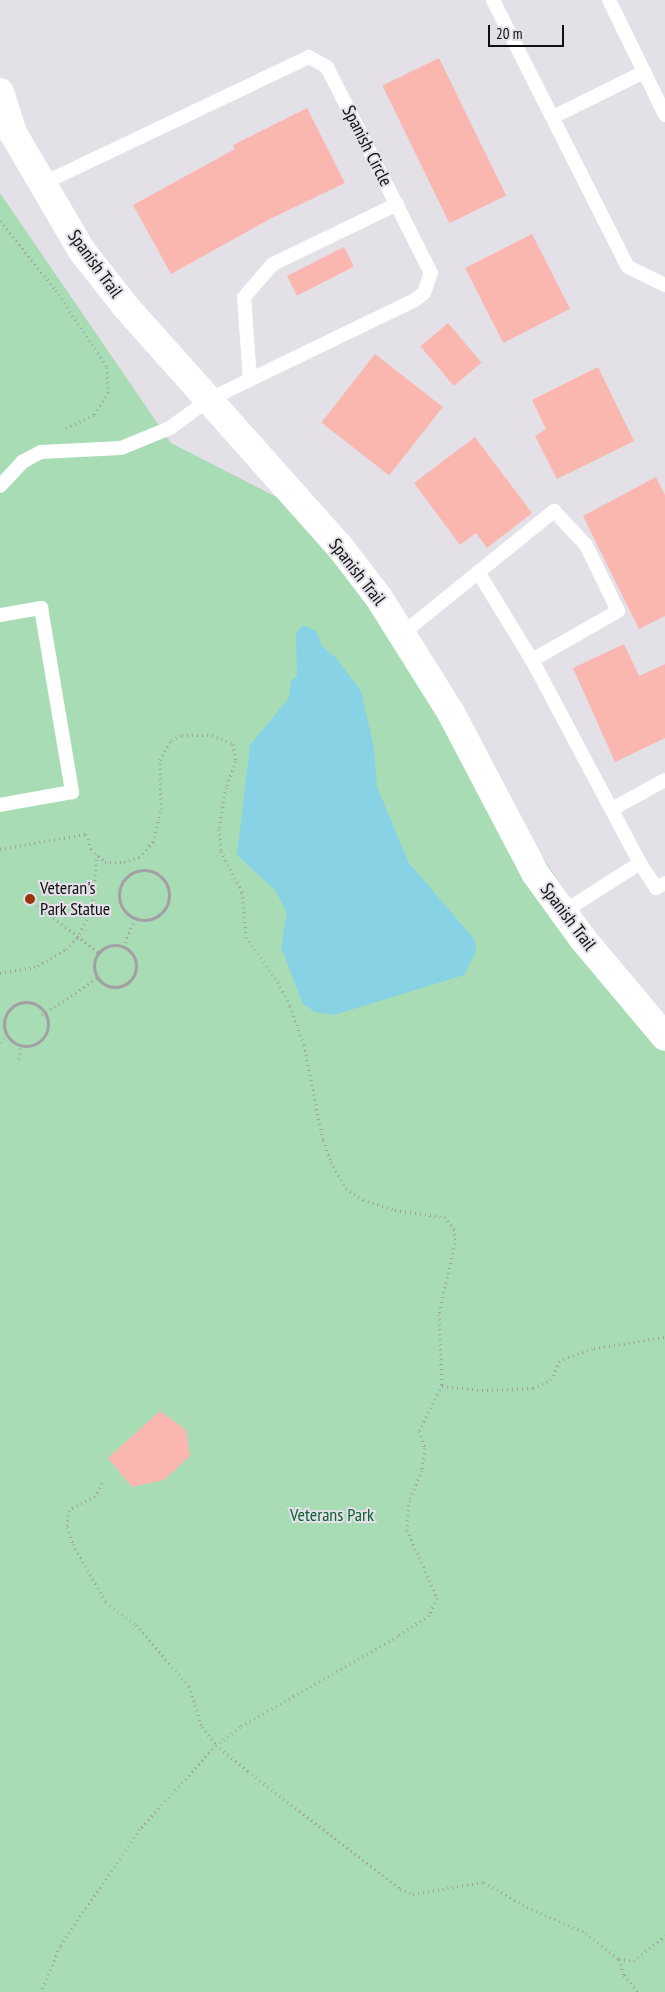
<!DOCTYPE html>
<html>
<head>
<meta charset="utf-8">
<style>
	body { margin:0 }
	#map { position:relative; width:665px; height:1992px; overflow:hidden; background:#e4e0e8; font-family:"PT Sans Narrow",sans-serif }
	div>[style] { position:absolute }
	.green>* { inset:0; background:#a8dcb5 }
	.water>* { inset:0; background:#88d2e6 }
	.building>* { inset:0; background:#fab7b0; transform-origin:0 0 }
	.path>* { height:3px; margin-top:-1.5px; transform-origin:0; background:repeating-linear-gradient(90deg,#a29fa5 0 1px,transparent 0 5px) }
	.path>.ring { margin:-1.5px; padding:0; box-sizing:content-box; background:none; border:3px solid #a29fa5; border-radius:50% }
	.service>* { height:14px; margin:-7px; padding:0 7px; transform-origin:7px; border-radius:7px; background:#fff }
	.tertiary>* { height:28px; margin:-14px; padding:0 14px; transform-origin:14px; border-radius:14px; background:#fff }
	.dots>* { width:14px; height:14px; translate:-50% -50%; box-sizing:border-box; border:2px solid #e4e0e8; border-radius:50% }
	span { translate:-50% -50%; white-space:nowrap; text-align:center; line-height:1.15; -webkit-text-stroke:4px #e4e0e8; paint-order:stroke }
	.street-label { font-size:18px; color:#100f11 }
	.poi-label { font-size:18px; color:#100f11 }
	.left { translate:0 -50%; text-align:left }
	.park-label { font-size:18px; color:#0a6132 }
	.scale { position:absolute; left:488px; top:25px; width:76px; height:22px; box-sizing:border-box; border:2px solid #100f11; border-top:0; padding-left:6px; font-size:15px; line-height:18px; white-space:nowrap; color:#100f11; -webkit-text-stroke:4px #e4e0e8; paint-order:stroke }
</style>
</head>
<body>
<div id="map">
	<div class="green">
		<div style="clip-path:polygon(0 193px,171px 443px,310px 514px,665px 1038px,665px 1992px,0 1992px)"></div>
	</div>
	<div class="water">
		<div style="clip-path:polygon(303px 625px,316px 631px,322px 646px,336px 658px,361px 691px,374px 748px,377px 787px,409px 863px,475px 940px,476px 952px,464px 975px,334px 1015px,315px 1012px,303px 1004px,281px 947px,287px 913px,275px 890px,237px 855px,250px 745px,289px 698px,291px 681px,297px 676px,296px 634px)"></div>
	</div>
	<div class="building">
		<div style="left:439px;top:58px;width:153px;height:63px;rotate:64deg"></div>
		<div style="clip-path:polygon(307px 108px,345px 183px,270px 219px,171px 274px,133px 205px,235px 149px,233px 145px)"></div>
		<div style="left:532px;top:234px;width:84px;height:75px;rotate:63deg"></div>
		<div style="left:344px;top:247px;width:22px;height:64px;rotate:63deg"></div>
		<div style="left:448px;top:323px;width:52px;height:36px;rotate:50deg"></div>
		<div style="left:375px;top:354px;width:86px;height:87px;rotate:38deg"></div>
		<div style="clip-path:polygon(598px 367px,634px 441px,557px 479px,535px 436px,546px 429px,532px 400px)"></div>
		<div style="clip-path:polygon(475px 437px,532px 513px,487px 548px,476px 533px,460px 545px,414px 483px)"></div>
		<div style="clip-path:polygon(656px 477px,665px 495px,665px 616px,639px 629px,583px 516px)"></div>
		<div style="clip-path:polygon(624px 644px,639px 676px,665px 664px,665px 738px,615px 762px,573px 668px)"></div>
		<div style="clip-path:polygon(160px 1411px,186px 1430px,190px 1456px,164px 1480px,132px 1487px,108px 1458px)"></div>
	</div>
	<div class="path">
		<div style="left:0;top:221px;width:89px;rotate:50.9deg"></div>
		<div style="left:56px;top:290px;width:92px;rotate:56.5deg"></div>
		<div style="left:107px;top:367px;width:25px;rotate:88deg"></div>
		<div style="left:108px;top:392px;width:27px;rotate:121deg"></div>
		<div style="left:94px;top:415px;width:33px;rotate:155deg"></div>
		<div style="left:0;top:849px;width:87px;rotate:-9.9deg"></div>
		<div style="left:86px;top:834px;width:16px;rotate:72deg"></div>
		<div style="left:91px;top:849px;width:19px;rotate:43deg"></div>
		<div style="left:105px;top:862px;width:19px"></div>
		<div style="left:124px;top:862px;width:16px;rotate:-18deg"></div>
		<div style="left:139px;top:857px;width:21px;rotate:-47deg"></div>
		<div style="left:153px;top:842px;width:34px;rotate:-76deg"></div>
		<div style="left:161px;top:809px;width:49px;rotate:-91.2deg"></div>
		<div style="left:160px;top:760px;width:23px;rotate:-61deg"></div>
		<div style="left:171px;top:740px;width:12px;rotate:-24deg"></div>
		<div style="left:182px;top:735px;width:30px"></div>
		<div style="left:212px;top:735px;width:23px;rotate:23deg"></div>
		<div style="left:233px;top:744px;width:17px;rotate:80deg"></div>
		<div style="left:236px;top:761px;width:28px;rotate:111deg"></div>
		<div style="left:226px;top:787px;width:43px;rotate:99.5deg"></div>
		<div style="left:219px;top:829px;width:22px;rotate:85deg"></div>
		<div style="left:221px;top:851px;width:46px;rotate:62.9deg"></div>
		<div style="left:242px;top:892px;width:45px;rotate:84.9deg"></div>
		<div style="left:246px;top:937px;width:55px;rotate:54.6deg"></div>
		<div style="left:278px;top:982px;width:27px;rotate:63deg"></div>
		<div style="left:290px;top:1006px;width:41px;rotate:70.3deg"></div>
		<div style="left:304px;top:1045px;width:97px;rotate:78.7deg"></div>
		<div style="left:323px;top:1140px;width:23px;rotate:70deg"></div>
		<div style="left:331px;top:1162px;width:30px;rotate:60deg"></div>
		<div style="left:346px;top:1188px;width:21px;rotate:35deg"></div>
		<div style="left:363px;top:1200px;width:34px;rotate:17deg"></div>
		<div style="left:395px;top:1210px;width:49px;rotate:8.1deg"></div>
		<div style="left:444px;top:1217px;width:16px;rotate:50deg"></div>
		<div style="left:454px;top:1229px;width:14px;rotate:86deg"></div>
		<div style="left:455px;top:1243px;width:73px;rotate:102.7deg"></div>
		<div style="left:439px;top:1314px;width:71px;rotate:87.6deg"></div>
		<div style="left:442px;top:1385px;width:51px;rotate:116.6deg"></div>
		<div style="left:419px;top:1431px;width:18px;rotate:71deg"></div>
		<div style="left:425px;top:1448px;width:22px;rotate:98deg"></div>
		<div style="left:422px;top:1470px;width:33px;rotate:113deg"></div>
		<div style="left:409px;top:1500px;width:30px;rotate:94deg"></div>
		<div style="left:407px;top:1530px;width:74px;rotate:66.2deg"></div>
		<div style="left:437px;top:1598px;width:19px;rotate:115deg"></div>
		<div style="left:429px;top:1615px;width:37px;rotate:146deg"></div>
		<div style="left:398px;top:1636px;width:182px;rotate:150.1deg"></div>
		<div style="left:240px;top:1727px;width:30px;rotate:143deg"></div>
		<div style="left:216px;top:1745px;width:113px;rotate:132.1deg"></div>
		<div style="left:140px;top:1829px;width:142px;rotate:124.4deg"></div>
		<div style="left:60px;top:1946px;width:50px;rotate:112.4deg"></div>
		<div class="ring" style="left:119px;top:870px;width:47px;height:47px"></div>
		<div style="left:30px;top:899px;width:88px;rotate:38deg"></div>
		<div class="ring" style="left:94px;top:945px;width:39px;height:39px"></div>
		<div style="left:123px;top:947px;width:30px;rotate:-67deg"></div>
		<div style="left:0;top:973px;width:39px;rotate:-10deg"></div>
		<div style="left:38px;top:966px;width:33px;rotate:-31deg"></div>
		<div style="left:66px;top:949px;width:16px;rotate:-45deg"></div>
		<div style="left:77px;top:938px;width:32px;rotate:-62deg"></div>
		<div style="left:92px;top:910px;width:55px;rotate:-84.8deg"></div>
		<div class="ring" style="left:4px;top:1002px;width:41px;height:41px"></div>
		<div style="left:42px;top:1015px;width:66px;rotate:-33.9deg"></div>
		<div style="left:0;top:1042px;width:10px;rotate:-37deg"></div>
		<div style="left:19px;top:1059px;width:14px;rotate:-82deg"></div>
		<div style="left:442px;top:1386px;width:40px;rotate:5.7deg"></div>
		<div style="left:482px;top:1390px;width:51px;rotate:-2.2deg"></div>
		<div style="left:533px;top:1388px;width:20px;rotate:-24deg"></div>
		<div style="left:551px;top:1380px;width:20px;rotate:-66deg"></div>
		<div style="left:559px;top:1362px;width:10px;rotate:-29deg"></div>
		<div style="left:568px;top:1357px;width:28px;rotate:-19deg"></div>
		<div style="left:594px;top:1348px;width:72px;rotate:-8.8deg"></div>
		<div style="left:102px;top:1483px;width:15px;rotate:118deg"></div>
		<div style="left:95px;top:1496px;width:30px;rotate:152deg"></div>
		<div style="left:69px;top:1510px;width:17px;rotate:97deg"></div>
		<div style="left:67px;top:1527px;width:18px;rotate:71deg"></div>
		<div style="left:73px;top:1544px;width:67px;rotate:60.4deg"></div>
		<div style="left:106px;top:1602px;width:38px;rotate:37deg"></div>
		<div style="left:136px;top:1625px;width:81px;rotate:49deg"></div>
		<div style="left:189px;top:1686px;width:43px;rotate:72.4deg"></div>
		<div style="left:202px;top:1727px;width:23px;rotate:52deg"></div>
		<div style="left:216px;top:1745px;width:41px;rotate:39.1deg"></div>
		<div style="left:248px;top:1771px;width:192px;rotate:37.8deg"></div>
		<div style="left:400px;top:1889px;width:14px;rotate:21deg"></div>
		<div style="left:413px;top:1894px;width:72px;rotate:-9.6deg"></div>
		<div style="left:484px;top:1882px;width:50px;rotate:30.2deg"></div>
		<div style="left:527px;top:1907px;width:64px;rotate:23.8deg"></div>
		<div style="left:586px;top:1933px;width:42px;rotate:38.2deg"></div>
		<div style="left:619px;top:1959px;width:15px;rotate:8deg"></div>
		<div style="left:634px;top:1961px;width:40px;rotate:-39deg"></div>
		<div style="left:619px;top:1959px;width:17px;rotate:73deg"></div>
		<div style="left:624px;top:1975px;width:22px;rotate:51deg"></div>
	</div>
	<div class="service">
		<div style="left:493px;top:0;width:299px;rotate:63.2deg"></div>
		<div style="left:628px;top:267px;width:41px;rotate:25.9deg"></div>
		<div style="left:609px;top:0;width:128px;rotate:64deg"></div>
		<div style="left:553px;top:117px;width:102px;rotate:-26.3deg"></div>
		<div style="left:250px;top:380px;width:83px;rotate:-94.1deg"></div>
		<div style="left:244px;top:297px;width:44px;rotate:-48.7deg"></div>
		<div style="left:273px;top:264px;width:138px;rotate:-25.8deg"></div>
		<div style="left:0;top:486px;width:33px;rotate:-47deg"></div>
		<div style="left:22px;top:462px;width:21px;rotate:-28deg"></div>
		<div style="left:41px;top:452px;width:80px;rotate:-2.9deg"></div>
		<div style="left:121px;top:448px;width:53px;rotate:-22.2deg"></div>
		<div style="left:170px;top:428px;width:47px;rotate:-36.4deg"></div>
		<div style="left:208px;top:400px;width:230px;rotate:-25.8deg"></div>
		<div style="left:415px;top:300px;width:11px;rotate:-38deg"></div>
		<div style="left:424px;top:293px;width:21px;rotate:-71deg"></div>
		<div style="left:431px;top:273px;width:231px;rotate:-116.8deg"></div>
		<div style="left:327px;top:67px;width:21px;rotate:-151deg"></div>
		<div style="left:309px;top:57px;width:296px;rotate:154.6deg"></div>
		<div style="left:478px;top:572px;width:103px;rotate:58.5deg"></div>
		<div style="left:0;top:615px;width:42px;rotate:-9.7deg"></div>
		<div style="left:41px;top:608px;width:187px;rotate:80.4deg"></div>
		<div style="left:72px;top:792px;width:73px;rotate:169.8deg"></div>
		<div style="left:402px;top:634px;width:196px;rotate:-39deg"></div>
		<div style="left:554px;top:511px;width:47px;rotate:46.7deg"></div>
		<div style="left:586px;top:545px;width:73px;rotate:64.1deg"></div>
		<div style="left:618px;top:611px;width:99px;rotate:150.3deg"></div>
		<div style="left:532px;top:660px;width:230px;rotate:62deg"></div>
		<div style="left:640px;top:863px;width:91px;rotate:147.5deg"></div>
		<div style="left:612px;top:809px;width:60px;rotate:-28.7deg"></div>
		<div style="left:640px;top:863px;width:30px;rotate:57deg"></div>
		<div style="left:656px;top:888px;width:10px;rotate:-29deg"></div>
	</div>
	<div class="tertiary">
		<div style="left:0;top:92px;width:43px;rotate:72.4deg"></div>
		<div style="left:13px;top:133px;width:137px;rotate:59.7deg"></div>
		<div style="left:82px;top:251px;width:71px;rotate:51.8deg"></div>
		<div style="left:126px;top:307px;width:322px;rotate:48.3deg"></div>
		<div style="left:340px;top:547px;width:64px;rotate:52.6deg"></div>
		<div style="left:379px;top:598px;width:133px;rotate:57.9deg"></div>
		<div style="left:450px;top:711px;width:183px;rotate:62.3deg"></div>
		<div style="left:535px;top:873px;width:80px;rotate:54.1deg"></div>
		<div style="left:582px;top:938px;width:129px;rotate:50deg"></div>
	</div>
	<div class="dots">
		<div style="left:30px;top:899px;background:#9a330e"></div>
	</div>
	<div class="street-label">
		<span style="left:367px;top:146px;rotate:63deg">Spanish Circle</span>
		<span style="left:95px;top:264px;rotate:54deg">Spanish Trail</span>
		<span style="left:357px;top:572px;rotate:52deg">Spanish Trail</span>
		<span style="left:568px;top:917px;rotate:53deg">Spanish Trail</span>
	</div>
	<div class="poi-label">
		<span class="left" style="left:40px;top:899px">Veteran's<br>Park Statue</span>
	</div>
	<div class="park-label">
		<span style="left:332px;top:1515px">Veterans Park</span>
	</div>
	<div class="scale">20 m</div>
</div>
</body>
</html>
